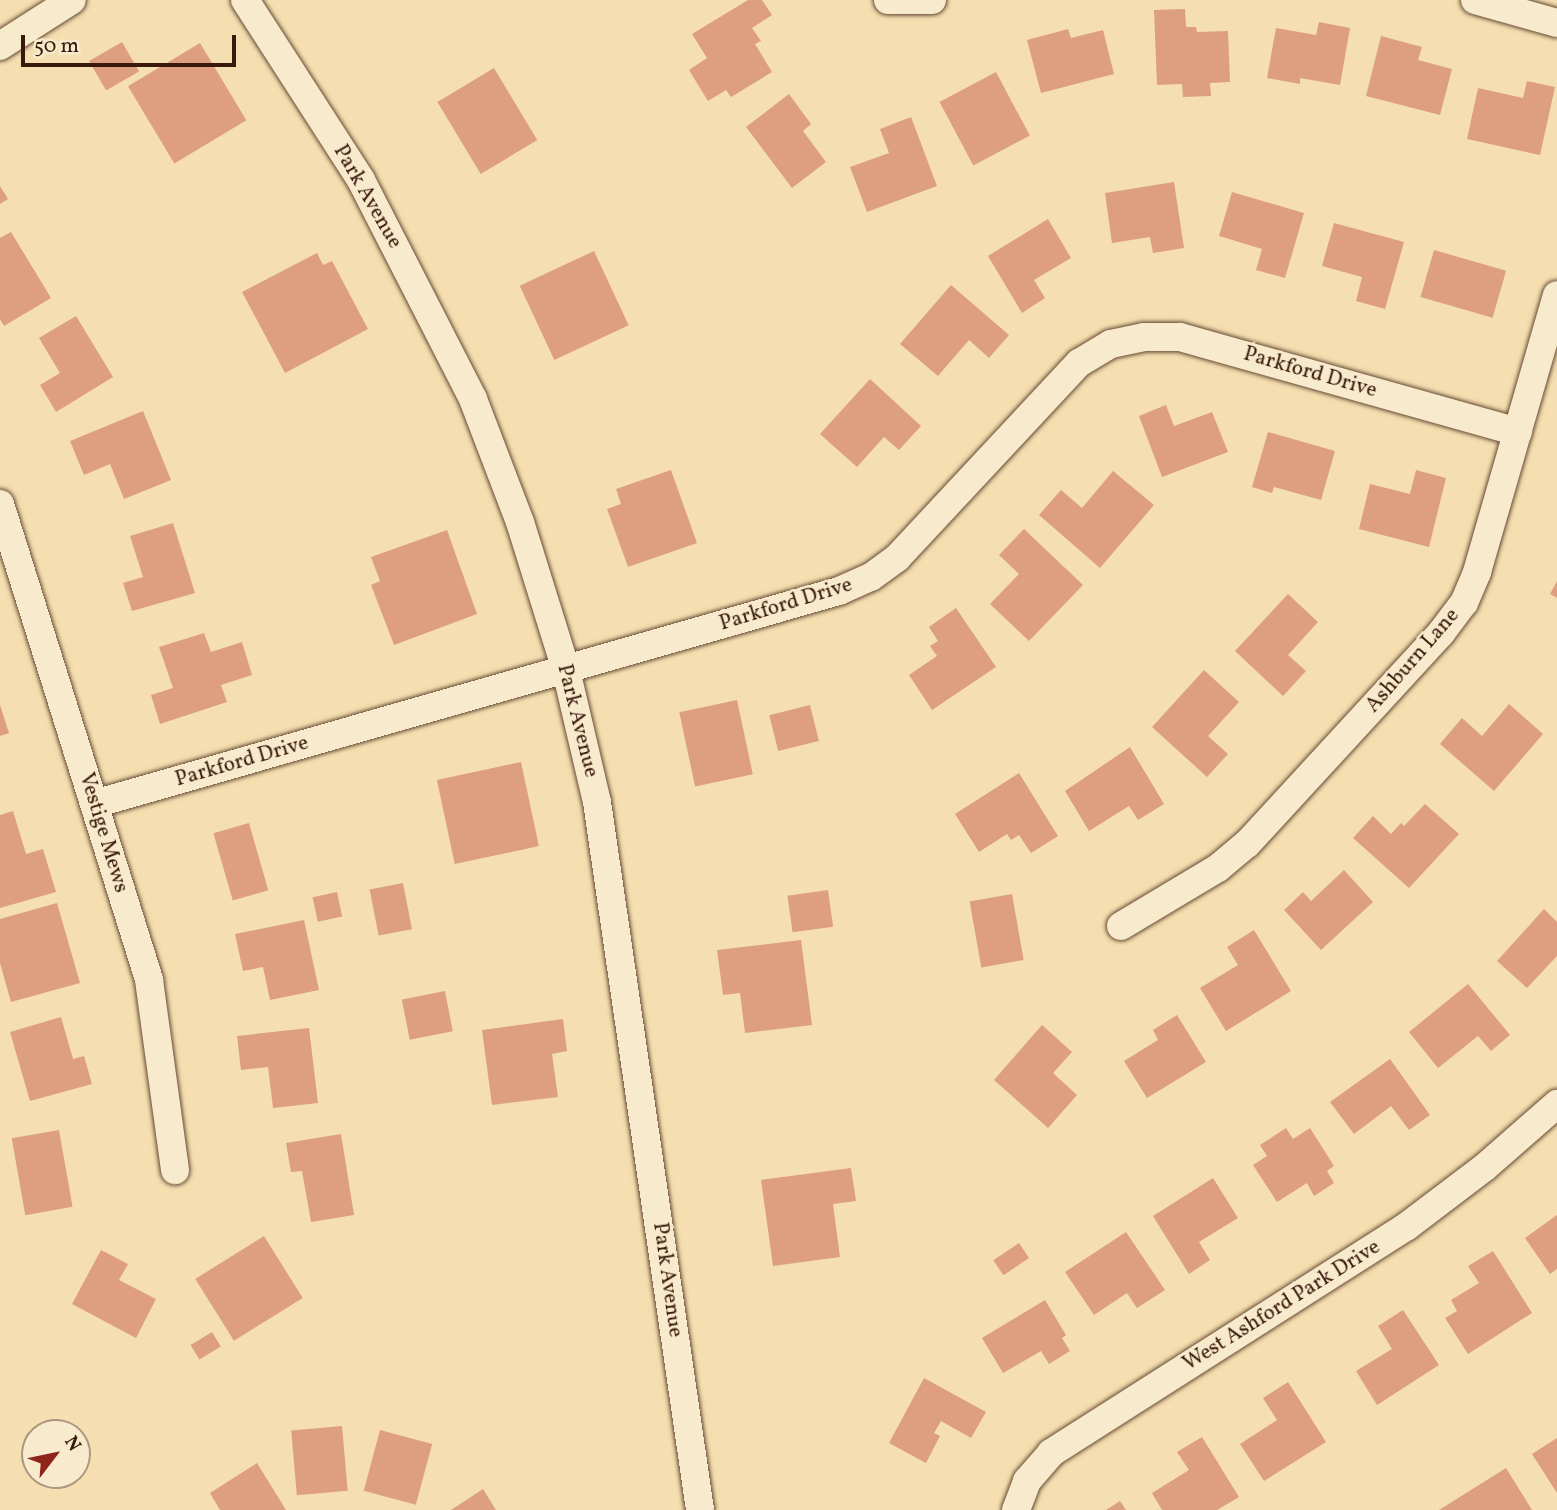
<!DOCTYPE html>
<html>
<head>
<meta charset="utf-8">
<style>
	body { margin:0 }
	#map { position:relative; width:1557px; height:1510px; overflow:hidden; background:#f5dfb0; font-family:Vollkorn,serif }
	div>[style] { position:absolute }
	.building>* { inset:0; background:#dd9f7f; transform-origin:0 0 }
	.roads { filter:drop-shadow(0 0 2px #674a35) drop-shadow(0 0 2px #674a35) }
	.street>* { height:28px; margin:-14px; padding:0 14px; transform-origin:14px; border-radius:14px; background:#f8eacc }
	span { translate:-50% -50%; white-space:nowrap; text-align:center; line-height:1.15; -webkit-text-stroke:5px #f8eacc; paint-order:stroke }
	.street-label { font-size:21px; color:#38190c }
	.north { position:absolute; left:21px; top:1419px; width:70px; height:70px; box-sizing:border-box; background:#f8eacc; border:2px solid #ab967f; border-radius:50%; rotate:58deg; font-size:19px; font-weight:700; line-height:28px; text-align:center; color:#38190c }
	.north::after { content:''; display:block; margin:auto; width:24px; height:32px; background:#8f2418; clip-path:polygon(50% 0,100% 100%,50% 72%,0 100%) }
	.scale { position:absolute; left:21px; top:35px; width:215px; height:32px; box-sizing:border-box; border:4px solid #38190c; border-top:0; padding-left:9px; font-size:21px; line-height:24px; white-space:nowrap; color:#38190c; -webkit-text-stroke:5px #f8eacc; paint-order:stroke }
</style>
</head>
<body>
<div id="map">
	<div class="building">
		<div style="clip-path:polygon(748px 0,762px 0,772px 15px,752px 28px,761px 41px,755px 44px,772px 72px,731px 97px,726px 90px,708px 101px,689px 70px,707px 58px,692px 34px)"></div>
		<div style="clip-path:polygon(1185px 9px,1186px 27px,1196px 27px,1197px 32px,1228px 31px,1230px 82px,1210px 83px,1211px 96px,1183px 97px,1182px 84px,1157px 85px,1154px 10px)"></div>
		<div style="clip-path:polygon(1319px 22px,1350px 28px,1340px 85px,1300px 78px,1300px 84px,1267px 78px,1276px 28px,1316px 35px)"></div>
		<div style="clip-path:polygon(1068px 29px,1071px 38px,1103px 30px,1114px 74px,1041px 93px,1027px 40px)"></div>
		<div style="clip-path:polygon(1381px 36px,1422px 47px,1418px 60px,1452px 69px,1440px 115px,1366px 96px)"></div>
		<div style="left:122px;top:42px;width:34px;height:38px;rotate:60deg"></div>
		<div style="left:200px;top:43px;width:90px;height:84px;rotate:59deg"></div>
		<div style="left:494px;top:68px;width:84px;height:66px;rotate:59deg"></div>
		<div style="left:996px;top:72px;width:72px;height:64px;rotate:62deg"></div>
		<div style="clip-path:polygon(1527px 81px,1555px 87px,1540px 155px,1467px 139px,1478px 88px,1523px 98px)"></div>
		<div style="clip-path:polygon(789px 94px,811px 124px,803px 131px,826px 162px,792px 188px,746px 127px)"></div>
		<div style="clip-path:polygon(911px 117px,937px 186px,867px 212px,850px 167px,889px 153px,880px 129px)"></div>
		<div style="clip-path:polygon(1174px 182px,1184px 248px,1153px 253px,1150px 237px,1112px 243px,1105px 193px)"></div>
		<div style="clip-path:polygon(0 186px,8px 199px,0 204px)"></div>
		<div style="clip-path:polygon(1232px 192px,1304px 213px,1285px 278px,1256px 270px,1262px 249px,1219px 236px)"></div>
		<div style="clip-path:polygon(1048px 219px,1071px 258px,1034px 280px,1045px 298px,1022px 313px,988px 256px)"></div>
		<div style="clip-path:polygon(1334px 223px,1404px 242px,1385px 309px,1356px 301px,1362px 277px,1322px 266px)"></div>
		<div style="clip-path:polygon(11px 232px,51px 298px,4px 326px,0 319px,0 238px)"></div>
		<div style="left:1434px;top:250px;width:75px;height:49px;rotate:16deg"></div>
		<div style="left:594px;top:251px;width:82px;height:82px;rotate:65deg"></div>
		<div style="clip-path:polygon(317px 253px,323px 265px,332px 261px,368px 329px,285px 373px,242px 292px)"></div>
		<div style="clip-path:polygon(951px 285px,1009px 335px,989px 358px,969px 340px,938px 376px,900px 344px)"></div>
		<div style="clip-path:polygon(76px 316px,113px 377px,56px 412px,40px 385px,60px 373px,39px 338px)"></div>
		<div style="clip-path:polygon(870px 379px,921px 426px,899px 450px,884px 437px,857px 467px,820px 434px)"></div>
		<div style="clip-path:polygon(1166px 405px,1174px 426px,1212px 412px,1228px 452px,1162px 477px,1139px 416px)"></div>
		<div style="clip-path:polygon(143px 411px,171px 480px,124px 499px,110px 464px,84px 475px,70px 441px)"></div>
		<div style="clip-path:polygon(1268px 432px,1335px 451px,1321px 500px,1274px 487px,1272px 493px,1252px 487px)"></div>
		<div style="clip-path:polygon(671px 470px,697px 543px,628px 567px,607px 509px,621px 504px,616px 489px)"></div>
		<div style="clip-path:polygon(1416px 470px,1446px 478px,1429px 547px,1359px 529px,1370px 484px,1410px 494px)"></div>
		<div style="clip-path:polygon(1113px 471px,1154px 505px,1100px 568px,1039px 515px,1061px 490px,1082px 508px)"></div>
		<div style="clip-path:polygon(173px 523px,195px 593px,132px 611px,123px 583px,143px 577px,130px 536px)"></div>
		<div style="clip-path:polygon(1024px 529px,1083px 585px,1029px 641px,990px 604px,1019px 574px,999px 555px)"></div>
		<div style="clip-path:polygon(447px 530px,477px 614px,394px 645px,371px 585px,380px 581px,371px 557px)"></div>
		<div style="clip-path:polygon(1557px 581px,1557px 598px,1550px 594px)"></div>
		<div style="clip-path:polygon(1288px 594px,1318px 622px,1288px 655px,1306px 671px,1283px 696px,1235px 651px)"></div>
		<div style="clip-path:polygon(956px 608px,996px 667px,932px 710px,909px 675px,937px 656px,930px 646px,938px 641px,929px 627px)"></div>
		<div style="clip-path:polygon(204px 633px,211px 652px,242px 642px,252px 675px,221px 685px,227px 702px,160px 724px,151px 695px,173px 688px,159px 647px)"></div>
		<div style="clip-path:polygon(1204px 670px,1239px 702px,1208px 736px,1228px 754px,1207px 777px,1152px 727px)"></div>
		<div style="left:737px;top:700px;width:76px;height:59px;rotate:78deg"></div>
		<div style="clip-path:polygon(1509px 704px,1543px 734px,1494px 791px,1440px 744px,1462px 718px,1482px 736px)"></div>
		<div style="clip-path:polygon(0 705px,9px 733px,0 736px)"></div>
		<div style="left:810px;top:705px;width:37px;height:42px;rotate:76deg"></div>
		<div style="clip-path:polygon(1130px 747px,1164px 804px,1138px 820px,1129px 806px,1089px 831px,1065px 791px)"></div>
		<div style="left:521px;top:762px;width:86px;height:86px;rotate:78deg"></div>
		<div style="clip-path:polygon(1019px 773px,1058px 836px,1031px 853px,1019px 835px,1011px 840px,1007px 834px,979px 852px,955px 814px)"></div>
		<div style="clip-path:polygon(1425px 804px,1459px 834px,1409px 888px,1353px 838px,1373px 816px,1391px 834px,1401px 823px,1404px 826px)"></div>
		<div style="clip-path:polygon(13px 811px,26px 854px,43px 849px,56px 892px,0 908px,0 815px)"></div>
		<div style="left:249px;top:823px;width:70px;height:37px;rotate:74deg"></div>
		<div style="clip-path:polygon(1344px 870px,1373px 902px,1321px 950px,1284px 910px,1303px 892px,1311px 901px)"></div>
		<div style="left:403px;top:883px;width:47px;height:34px;rotate:79deg"></div>
		<div style="left:828px;top:890px;width:37px;height:41px;rotate:82deg"></div>
		<div style="left:337px;top:892px;width:25px;height:25px;rotate:78deg"></div>
		<div style="left:1012px;top:894px;width:67px;height:43px;rotate:80deg"></div>
		<div style="clip-path:polygon(57px 903px,80px 983px,11px 1002px,0 963px,0 919px)"></div>
		<div style="clip-path:polygon(1544px 909px,1557px 922px,1557px 956px,1527px 988px,1497px 961px)"></div>
		<div style="clip-path:polygon(304px 920px,319px 990px,270px 1000px,263px 967px,243px 971px,235px 934px)"></div>
		<div style="clip-path:polygon(1254px 930px,1291px 991px,1226px 1031px,1200px 988px,1238px 965px,1227px 947px)"></div>
		<div style="clip-path:polygon(801px 940px,812px 1025px,745px 1033px,740px 993px,723px 995px,717px 950px)"></div>
		<div style="clip-path:polygon(1468px 984px,1510px 1035px,1491px 1051px,1478px 1036px,1438px 1068px,1409px 1032px)"></div>
		<div style="left:445px;top:991px;width:41px;height:44px;rotate:79deg"></div>
		<div style="clip-path:polygon(1177px 1015px,1206px 1062px,1147px 1098px,1124px 1061px,1158px 1040px,1153px 1030px)"></div>
		<div style="clip-path:polygon(61px 1017px,73px 1059px,84px 1056px,92px 1084px,30px 1101px,10px 1032px)"></div>
		<div style="clip-path:polygon(563px 1019px,567px 1051px,552px 1054px,558px 1097px,492px 1105px,482px 1030px)"></div>
		<div style="clip-path:polygon(1042px 1025px,1072px 1052px,1053px 1073px,1077px 1095px,1048px 1128px,994px 1080px)"></div>
		<div style="clip-path:polygon(309px 1028px,318px 1103px,273px 1108px,268px 1067px,241px 1070px,237px 1036px)"></div>
		<div style="clip-path:polygon(1390px 1059px,1430px 1115px,1409px 1130px,1391px 1106px,1354px 1134px,1330px 1102px)"></div>
		<div style="clip-path:polygon(1286px 1128px,1293px 1139px,1310px 1128px,1334px 1166px,1327px 1171px,1334px 1183px,1314px 1196px,1307px 1183px,1277px 1202px,1253px 1165px,1267px 1156px,1260px 1145px)"></div>
		<div style="left:59px;top:1130px;width:78px;height:48px;rotate:80deg"></div>
		<div style="clip-path:polygon(341px 1134px,354px 1215px,311px 1222px,302px 1171px,291px 1172px,286px 1143px)"></div>
		<div style="clip-path:polygon(851px 1168px,856px 1201px,833px 1204px,840px 1257px,773px 1266px,761px 1180px)"></div>
		<div style="clip-path:polygon(1213px 1178px,1238px 1218px,1199px 1242px,1210px 1260px,1189px 1274px,1153px 1216px)"></div>
		<div style="clip-path:polygon(1557px 1215px,1557px 1269px,1550px 1274px,1525px 1238px)"></div>
		<div style="clip-path:polygon(1126px 1232px,1165px 1290px,1137px 1308px,1127px 1293px,1094px 1315px,1065px 1272px)"></div>
		<div style="left:264px;top:1236px;width:73px;height:81px;rotate:58deg"></div>
		<div style="left:1019px;top:1243px;width:18px;height:31px;rotate:56deg"></div>
		<div style="clip-path:polygon(101px 1250px,128px 1264px,119px 1280px,156px 1299px,136px 1338px,72px 1304px)"></div>
		<div style="clip-path:polygon(1493px 1251px,1532px 1313px,1468px 1354px,1445px 1318px,1457px 1311px,1451px 1300px,1479px 1283px,1468px 1266px)"></div>
		<div style="clip-path:polygon(1045px 1300px,1066px 1335px,1062px 1338px,1070px 1351px,1049px 1364px,1041px 1351px,1003px 1373px,982px 1338px)"></div>
		<div style="clip-path:polygon(1403px 1310px,1439px 1365px,1377px 1405px,1356px 1371px,1392px 1349px,1378px 1326px)"></div>
		<div style="left:212px;top:1332px;width:17px;height:25px;rotate:59deg"></div>
		<div style="clip-path:polygon(924px 1378px,986px 1412px,971px 1438px,941px 1421px,934px 1433px,940px 1436px,926px 1463px,889px 1443px)"></div>
		<div style="clip-path:polygon(1288px 1382px,1326px 1442px,1264px 1481px,1240px 1444px,1277px 1420px,1263px 1398px)"></div>
		<div style="left:342px;top:1426px;width:65px;height:51px;rotate:85deg"></div>
		<div style="left:380px;top:1430px;width:54px;height:63px;rotate:15deg"></div>
		<div style="clip-path:polygon(1202px 1437px,1239px 1497px,1217px 1510px,1162px 1510px,1152px 1493px,1189px 1470px,1177px 1452px)"></div>
		<div style="clip-path:polygon(1557px 1438px,1557px 1493px,1532px 1454px)"></div>
		<div style="clip-path:polygon(257px 1463px,286px 1510px,220px 1510px,210px 1493px)"></div>
		<div style="clip-path:polygon(1506px 1468px,1532px 1510px,1439px 1510px)"></div>
		<div style="clip-path:polygon(483px 1489px,496px 1510px,451px 1510px)"></div>
		<div style="clip-path:polygon(1120px 1501px,1126px 1510px,1106px 1510px)"></div>
	</div>
	<div class="roads">
		<div class="street">
			<div style="left:245px;top:0;width:214px;rotate:57.2deg"></div>
			<div style="left:361px;top:180px;width:246px;rotate:62.9deg"></div>
			<div style="left:473px;top:399px;width:132px;rotate:69.1deg"></div>
			<div style="left:520px;top:522px;width:155px;rotate:72.7deg"></div>
			<div style="left:566px;top:670px;width:136px;rotate:76.8deg"></div>
			<div style="left:597px;top:802px;width:715px;rotate:81.72deg"></div>
			<div style="left:888px;top:0;width:44px"></div>
			<div style="left:1475px;top:0;width:85px;rotate:15.7deg"></div>
			<div style="left:0;top:46px;width:85px;rotate:-32.6deg"></div>
			<div style="left:0;top:504px;width:499px;rotate:72.6deg"></div>
			<div style="left:149px;top:980px;width:192px;rotate:82.2deg"></div>
			<div style="left:94px;top:804px;width:775px;rotate:-15.96deg"></div>
			<div style="left:839px;top:591px;width:35px;rotate:-24deg"></div>
			<div style="left:871px;top:577px;width:32px;rotate:-36deg"></div>
			<div style="left:897px;top:558px;width:267px;rotate:-47deg"></div>
			<div style="left:1079px;top:363px;width:37px;rotate:-31deg"></div>
			<div style="left:1111px;top:344px;width:34px;rotate:-12deg"></div>
			<div style="left:1144px;top:337px;width:36px"></div>
			<div style="left:1180px;top:337px;width:351px;rotate:15.7deg"></div>
			<div style="left:1121px;top:926px;width:113px;rotate:-30.9deg"></div>
			<div style="left:1218px;top:868px;width:38px;rotate:-40deg"></div>
			<div style="left:1247px;top:844px;width:287px;rotate:-47.4deg"></div>
			<div style="left:1441px;top:633px;width:38px;rotate:-53deg"></div>
			<div style="left:1464px;top:603px;width:34px;rotate:-67deg"></div>
			<div style="left:1477px;top:572px;width:288px;rotate:-73.9deg"></div>
			<div style="left:1016px;top:1510px;width:31px;rotate:-69deg"></div>
			<div style="left:1027px;top:1481px;width:37px;rotate:-49deg"></div>
			<div style="left:1051px;top:1453px;width:421px;rotate:-32.5deg"></div>
			<div style="left:1406px;top:1227px;width:99px;rotate:-37.2deg"></div>
			<div style="left:1485px;top:1167px;width:96px;rotate:-41.2deg"></div>
		</div>
	</div>
	<div class="street-label">
		<span style="left:367px;top:197px;rotate:60deg">Park Avenue</span>
		<span style="left:1310px;top:373px;rotate:16deg">Parkford Drive</span>
		<span style="left:786px;top:605px;rotate:-17deg">Parkford Drive</span>
		<span style="left:1413px;top:661px;rotate:-49deg">Ashburn Lane</span>
		<span style="left:577px;top:721px;rotate:76deg">Park Avenue</span>
		<span style="left:242px;top:762px;rotate:-16deg">Parkford Drive</span>
		<span style="left:103px;top:833px;rotate:73deg">Vestige Mews</span>
		<span style="left:667px;top:1280px;rotate:82deg">Park Avenue</span>
		<span style="left:1282px;top:1306px;rotate:-32deg">West Ashford Park Drive</span>
	</div>
	<div class="north">N</div>
	<div class="scale">50 m</div>
</div>
</body>
</html>
